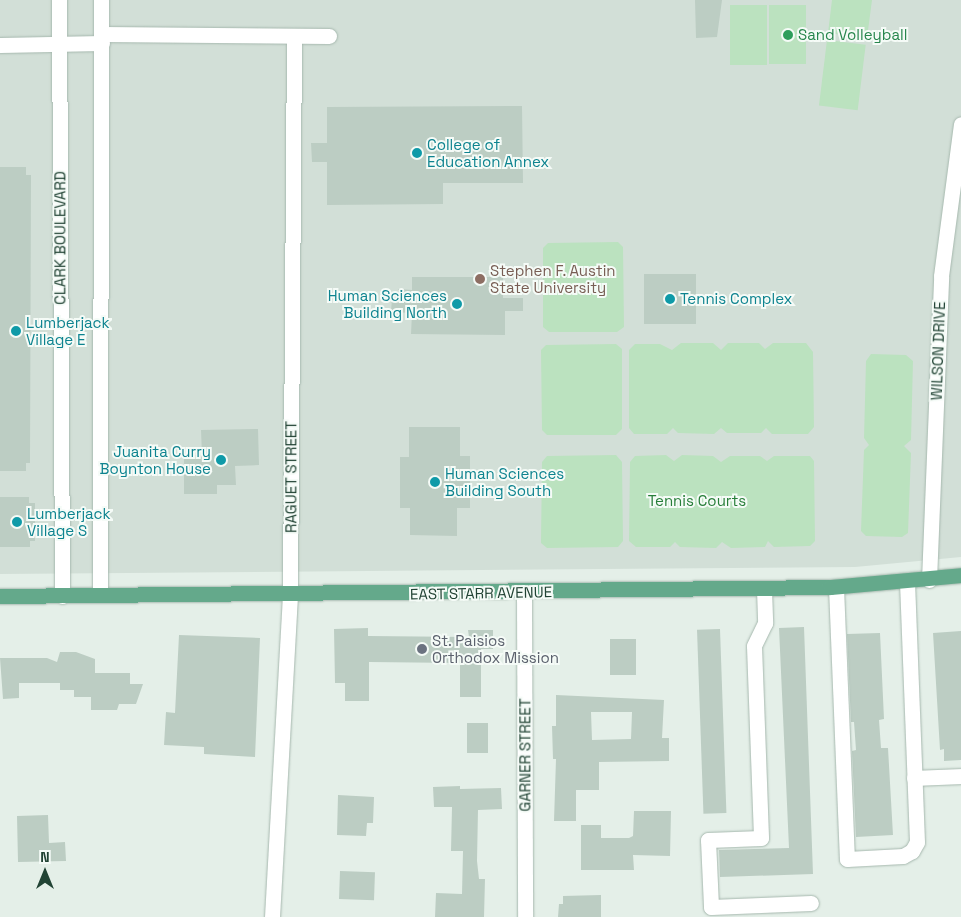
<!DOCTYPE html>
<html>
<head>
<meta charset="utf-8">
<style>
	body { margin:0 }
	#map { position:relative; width:961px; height:917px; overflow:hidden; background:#e4efe8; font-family:"Space Grotesk",sans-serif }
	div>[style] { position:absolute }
	.built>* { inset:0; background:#d2dfd7 }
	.green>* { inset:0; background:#bbe2bf; transform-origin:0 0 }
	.building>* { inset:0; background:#bccdc3; transform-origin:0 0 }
	.roads { filter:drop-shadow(0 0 1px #a6b8ae) drop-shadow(0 0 1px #a6b8ae) }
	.minor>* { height:15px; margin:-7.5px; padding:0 7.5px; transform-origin:7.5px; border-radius:7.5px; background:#fff }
	.major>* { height:15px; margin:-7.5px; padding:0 7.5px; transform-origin:7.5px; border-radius:7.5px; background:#64a98b }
	.dots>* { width:14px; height:14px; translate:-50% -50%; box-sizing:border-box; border:2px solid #f5fbf7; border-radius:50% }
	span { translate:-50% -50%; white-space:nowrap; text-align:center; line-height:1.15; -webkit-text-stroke:4px #f5fbf7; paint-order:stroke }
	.leisure-label { font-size:15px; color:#27864d }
	.left { translate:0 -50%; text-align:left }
	.culture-label { font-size:15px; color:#0d838f }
	.right { translate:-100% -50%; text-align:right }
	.street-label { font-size:15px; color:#214334 }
	.education-label { font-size:15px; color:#785e54 }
	.park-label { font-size:15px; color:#277e39 }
	.worship-label { font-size:15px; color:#5b616d }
	.north { position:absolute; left:20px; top:847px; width:50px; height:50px; -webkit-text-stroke:4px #f5fbf7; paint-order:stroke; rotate:0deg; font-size:14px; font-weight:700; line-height:20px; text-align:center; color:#214334 }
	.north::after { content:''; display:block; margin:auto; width:18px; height:22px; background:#214334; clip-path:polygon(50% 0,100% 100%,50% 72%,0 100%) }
</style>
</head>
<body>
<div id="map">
	<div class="built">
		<div style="clip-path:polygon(0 0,961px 0,961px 557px,855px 567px,0 574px)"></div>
	</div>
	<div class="green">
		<div style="clip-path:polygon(832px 0,872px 0,867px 38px,828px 33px)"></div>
		<div style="left:767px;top:5px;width:60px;height:37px;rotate:90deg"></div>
		<div style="left:769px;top:5px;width:37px;height:59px"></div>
		<div style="left:827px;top:40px;width:39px;height:66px;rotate:7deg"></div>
		<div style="clip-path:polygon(618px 242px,623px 247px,624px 327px,617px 332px,549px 332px,543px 327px,543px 248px,548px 243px)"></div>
		<div style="clip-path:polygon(681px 343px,713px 343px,721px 350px,728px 343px,759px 343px,765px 349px,773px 343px,806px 343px,813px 352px,814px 427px,808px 434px,772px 434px,766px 428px,761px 433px,727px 433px,721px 428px,714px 434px,678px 433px,673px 428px,667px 434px,634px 434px,629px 428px,629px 350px,635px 344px,660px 344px,672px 350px)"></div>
		<div style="clip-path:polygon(616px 344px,622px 349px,622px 429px,616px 435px,547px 435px,542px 430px,541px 350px,546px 345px)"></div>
		<div style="clip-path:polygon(871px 354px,906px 355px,913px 361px,911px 440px,904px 446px,911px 453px,908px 533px,902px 537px,866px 536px,861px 531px,864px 450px,869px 445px,864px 438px,866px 361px)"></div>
		<div style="clip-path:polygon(616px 455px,622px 462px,623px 541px,618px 547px,547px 548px,541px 543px,542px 462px,547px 456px)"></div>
		<div style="clip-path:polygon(666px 455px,674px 461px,682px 455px,713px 456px,721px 462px,730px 456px,760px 456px,767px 461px,774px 456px,810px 456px,814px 461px,815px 541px,810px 546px,774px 547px,768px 541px,765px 547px,731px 548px,722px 542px,716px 548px,680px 547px,675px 542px,670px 547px,636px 547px,629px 541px,630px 462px,635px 456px)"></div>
	</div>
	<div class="building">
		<div style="clip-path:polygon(695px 0,722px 0,717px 37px,696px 38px)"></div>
		<div style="clip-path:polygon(522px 106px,523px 183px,443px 183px,443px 204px,327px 205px,327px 162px,312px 162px,311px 143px,327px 143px,327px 107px)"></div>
		<div style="clip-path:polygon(0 167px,26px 167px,26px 175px,31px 175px,30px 463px,26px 463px,26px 471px,0 471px)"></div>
		<div style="left:644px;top:274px;width:52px;height:50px"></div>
		<div style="clip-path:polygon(412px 277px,503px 277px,503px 298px,523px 298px,523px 311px,505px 311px,505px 335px,411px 334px,412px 313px,391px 312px,392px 298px,398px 298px,398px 289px,412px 290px)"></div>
		<div style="clip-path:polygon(409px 427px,460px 427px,460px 456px,470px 456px,470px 508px,457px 508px,457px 536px,410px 535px,410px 508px,400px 508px,400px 457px,409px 457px)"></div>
		<div style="clip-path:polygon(258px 429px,259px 465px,235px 466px,236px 485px,217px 485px,217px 494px,184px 494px,184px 455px,202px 455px,201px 430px)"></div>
		<div style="clip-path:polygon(0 497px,29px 497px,29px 503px,35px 503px,35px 541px,30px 541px,30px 547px,0 547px)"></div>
		<div style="clip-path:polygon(804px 627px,813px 874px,720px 877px,719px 850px,789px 848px,779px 628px)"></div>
		<div style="clip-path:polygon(368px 628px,368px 636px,469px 637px,468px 630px,493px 630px,493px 649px,481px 649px,481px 697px,460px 697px,460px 663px,369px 662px,369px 701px,345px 701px,345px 683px,335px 683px,334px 629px)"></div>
		<div style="left:720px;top:629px;width:184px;height:23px;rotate:88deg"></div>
		<div style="clip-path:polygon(961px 631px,961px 760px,944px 761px,944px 749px,940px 750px,933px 633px)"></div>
		<div style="clip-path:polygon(880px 633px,884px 719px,879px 720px,881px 748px,888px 748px,893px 835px,856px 837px,852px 751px,856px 750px,854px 722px,851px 722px,847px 634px)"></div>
		<div style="clip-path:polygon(179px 635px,260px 638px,255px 757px,204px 754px,204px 747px,164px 745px,166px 712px,175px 713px)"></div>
		<div style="left:610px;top:639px;width:26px;height:36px"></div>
		<div style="clip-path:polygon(60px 652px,76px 652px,95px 659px,95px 673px,130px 673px,130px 684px,143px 684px,136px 704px,119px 704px,117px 710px,91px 710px,91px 697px,74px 697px,74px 690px,60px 690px,60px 683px,19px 683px,19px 698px,3px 699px,0 658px,47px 658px,57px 662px)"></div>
		<div style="clip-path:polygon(evenodd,556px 695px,664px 700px,662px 738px,669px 738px,669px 761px,599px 762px,599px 790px,576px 790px,576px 821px,554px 821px,556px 759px,553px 759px,552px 726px,556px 726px,556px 695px,591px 712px,632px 712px,631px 739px,592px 740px,591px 712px)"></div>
		<div style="left:467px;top:723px;width:21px;height:30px"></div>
		<div style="clip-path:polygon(460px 786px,460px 789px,501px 788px,502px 809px,478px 810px,477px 861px,479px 879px,485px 879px,484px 917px,435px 917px,436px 893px,462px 894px,463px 851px,451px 851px,452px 807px,434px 807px,433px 787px)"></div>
		<div style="clip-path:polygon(338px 795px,374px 797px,373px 823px,367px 823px,366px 836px,337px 835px)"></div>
		<div style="clip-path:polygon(634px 811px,671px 811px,670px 856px,633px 855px,634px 870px,581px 870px,581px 825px,601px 825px,601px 838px,629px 838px,633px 836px)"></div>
		<div style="clip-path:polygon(48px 815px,49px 843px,65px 842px,66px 861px,18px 862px,17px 816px)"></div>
		<div style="left:340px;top:871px;width:35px;height:28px;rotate:2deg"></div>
		<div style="clip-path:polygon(601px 895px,601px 917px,558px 917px,559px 904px,563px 904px,563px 896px)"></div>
	</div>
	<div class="roads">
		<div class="minor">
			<div style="left:59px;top:0;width:596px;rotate:89.71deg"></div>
			<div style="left:102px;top:34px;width:227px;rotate:0.5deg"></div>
			<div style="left:0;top:45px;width:102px;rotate:-1.1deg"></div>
			<div style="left:929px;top:580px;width:304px;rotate:-87.7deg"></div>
			<div style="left:941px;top:276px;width:153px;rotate:-82.5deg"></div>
			<div style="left:836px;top:587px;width:272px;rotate:87.7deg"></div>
			<div style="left:847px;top:859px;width:56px;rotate:-3.1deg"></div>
			<div style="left:903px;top:856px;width:10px;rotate:-29deg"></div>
			<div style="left:912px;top:851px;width:10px;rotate:-61deg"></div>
			<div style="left:917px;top:842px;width:260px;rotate:-92.2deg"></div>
			<div style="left:764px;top:589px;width:34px;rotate:88deg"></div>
			<div style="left:765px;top:623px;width:25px;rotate:116deg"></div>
			<div style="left:754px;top:646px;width:192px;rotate:87.9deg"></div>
			<div style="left:761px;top:838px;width:53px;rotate:177.8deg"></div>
			<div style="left:708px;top:840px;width:67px;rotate:87.4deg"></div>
			<div style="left:711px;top:907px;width:100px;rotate:-2.3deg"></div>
			<div style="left:524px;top:593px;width:324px;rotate:89.8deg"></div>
			<div style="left:100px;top:595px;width:595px;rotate:-89.9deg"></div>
			<div style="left:914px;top:778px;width:47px;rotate:-2.4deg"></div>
			<div style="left:272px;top:917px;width:323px;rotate:-86.8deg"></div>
			<div style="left:290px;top:595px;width:559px;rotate:-89.59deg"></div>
		</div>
		<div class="major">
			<div style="left:0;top:596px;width:830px;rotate:-0.62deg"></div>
			<div style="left:830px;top:587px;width:132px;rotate:-5.2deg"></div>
		</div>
	</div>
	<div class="dots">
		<div style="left:788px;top:35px;background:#2e9e5b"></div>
		<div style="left:417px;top:153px;background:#0f9aa8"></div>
		<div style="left:480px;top:279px;background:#8d6e63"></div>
		<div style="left:670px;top:299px;background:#0f9aa8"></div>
		<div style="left:457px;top:304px;background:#0f9aa8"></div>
		<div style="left:16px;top:331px;background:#0f9aa8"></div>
		<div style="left:221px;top:460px;background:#0f9aa8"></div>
		<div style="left:435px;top:482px;background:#0f9aa8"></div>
		<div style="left:17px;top:522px;background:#0f9aa8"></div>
		<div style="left:422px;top:649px;background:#6b7280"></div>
	</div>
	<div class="leisure-label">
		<span class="left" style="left:798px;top:35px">Sand Volleyball</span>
	</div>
	<div class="culture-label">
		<span class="left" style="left:427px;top:153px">College of<br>Education Annex</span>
		<span class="right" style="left:447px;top:304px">Human Sciences<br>Building North</span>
		<span class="left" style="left:680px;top:299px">Tennis Complex</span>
		<span class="left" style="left:26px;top:331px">Lumberjack<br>Village E</span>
		<span class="right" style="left:211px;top:460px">Juanita Curry<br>Boynton House</span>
		<span class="left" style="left:445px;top:482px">Human Sciences<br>Building South</span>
		<span class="left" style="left:27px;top:522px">Lumberjack<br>Village S</span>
	</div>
	<div class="street-label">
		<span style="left:60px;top:238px;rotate:-90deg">CLARK BOULEVARD</span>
		<span style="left:938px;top:351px;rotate:-88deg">WILSON DRIVE</span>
		<span style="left:291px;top:477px;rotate:-90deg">RAGUET STREET</span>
		<span style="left:481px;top:593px;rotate:-1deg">EAST STARR AVENUE</span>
		<span style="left:525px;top:755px;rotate:-90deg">GARNER STREET</span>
	</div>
	<div class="education-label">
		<span class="left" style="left:490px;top:279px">Stephen F. Austin<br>State University</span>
	</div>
	<div class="park-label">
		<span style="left:697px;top:501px">Tennis Courts</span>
	</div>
	<div class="worship-label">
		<span class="left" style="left:432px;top:649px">St. Paisios<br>Orthodox Mission</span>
	</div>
	<div class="north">N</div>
</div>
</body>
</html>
